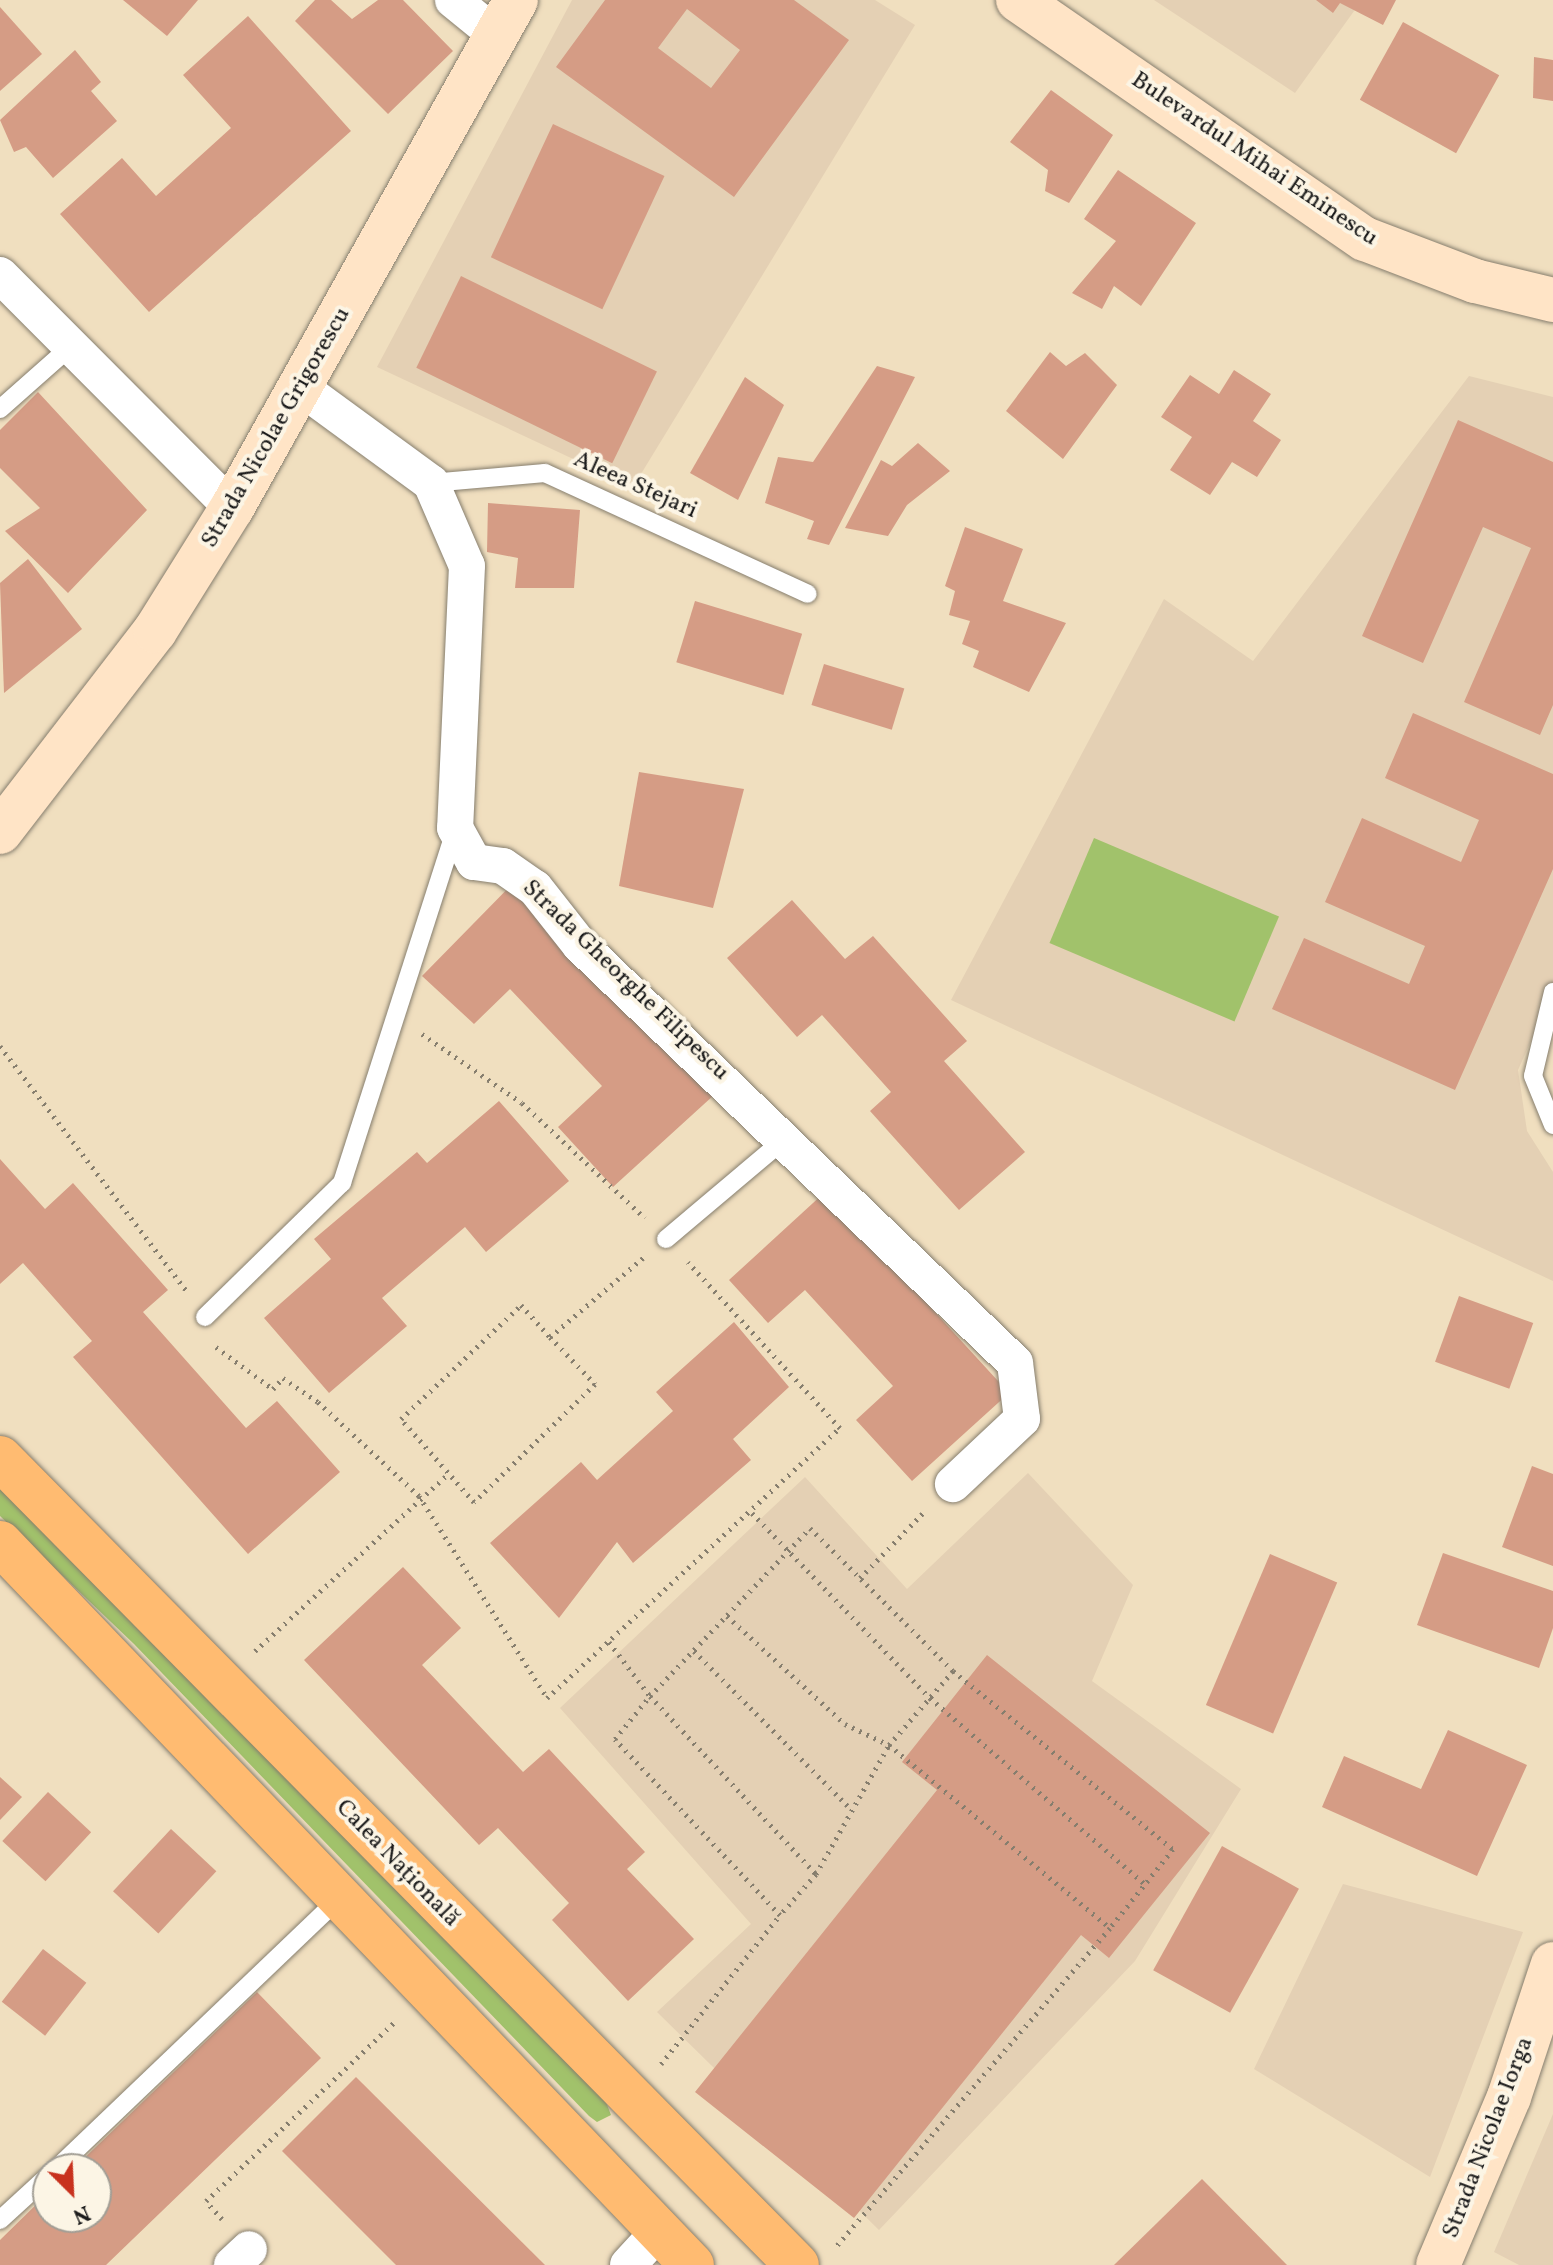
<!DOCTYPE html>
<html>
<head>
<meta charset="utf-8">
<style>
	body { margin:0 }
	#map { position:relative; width:1553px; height:2265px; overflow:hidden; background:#f0dfbf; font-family:Vollkorn,serif }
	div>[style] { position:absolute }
	.built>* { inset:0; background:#e4d0b4 }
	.green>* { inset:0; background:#a1c26b; transform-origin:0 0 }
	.building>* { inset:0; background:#d59c85; transform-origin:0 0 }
	.path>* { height:5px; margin-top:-2.5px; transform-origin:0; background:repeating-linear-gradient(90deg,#867e6e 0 2px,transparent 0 8px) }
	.roads { filter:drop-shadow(0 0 2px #867e6e) drop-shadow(0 0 2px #867e6e) }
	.lane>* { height:18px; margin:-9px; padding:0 9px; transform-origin:9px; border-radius:9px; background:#fff }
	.street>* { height:36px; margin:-18px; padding:0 18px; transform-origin:18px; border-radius:18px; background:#fff }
	.secondary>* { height:44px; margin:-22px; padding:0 22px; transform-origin:22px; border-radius:22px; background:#ffe4c6 }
	.primary>* { height:44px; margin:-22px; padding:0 22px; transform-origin:22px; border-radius:22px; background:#ffbb71 }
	span { translate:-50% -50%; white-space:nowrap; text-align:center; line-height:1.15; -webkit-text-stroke:8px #fcf5e5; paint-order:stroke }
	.street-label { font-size:24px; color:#1c1c1c }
	.north { position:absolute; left:32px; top:2153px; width:80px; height:80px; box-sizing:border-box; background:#fcf5e5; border:2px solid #a29e95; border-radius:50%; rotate:156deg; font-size:22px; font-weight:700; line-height:32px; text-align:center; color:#1c1c1c }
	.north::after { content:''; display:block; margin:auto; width:28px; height:36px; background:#c8321e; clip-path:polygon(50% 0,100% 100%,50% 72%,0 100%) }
</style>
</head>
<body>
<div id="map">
	<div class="built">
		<div style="clip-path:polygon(572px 0,875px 0,915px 25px,633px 487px,377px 367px)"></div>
		<div style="clip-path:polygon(1154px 0,1362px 0,1295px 93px)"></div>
		<div style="clip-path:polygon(1469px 376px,1553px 397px,1553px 991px,1518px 1070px,1527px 1131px,1553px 1172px,1553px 1281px,951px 1000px,1164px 599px,1253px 661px)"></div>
		<div style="clip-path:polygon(1028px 1473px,1133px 1585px,1092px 1681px,1241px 1789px,1135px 1961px,879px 2230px,657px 2012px,751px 1924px,560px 1708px,805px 1477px,907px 1589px)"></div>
		<div style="clip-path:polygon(1343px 1884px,1523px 1932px,1430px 2177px,1254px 2069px)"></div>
		<div style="clip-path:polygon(1553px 2114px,1553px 2265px,1519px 2265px,1494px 2252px)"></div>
	</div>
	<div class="green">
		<div style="left:1094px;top:838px;width:201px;height:114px;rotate:23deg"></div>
		<div style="clip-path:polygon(0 1483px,606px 2102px,611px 2115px,597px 2122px,589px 2116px,134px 1644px,0 1516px)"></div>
	</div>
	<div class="building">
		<div style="clip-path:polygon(123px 0,198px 0,167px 36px)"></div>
		<div style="clip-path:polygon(315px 0,331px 0,352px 19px,378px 0,403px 0,453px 51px,388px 114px,295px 21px)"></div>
		<div style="clip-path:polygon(evenodd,605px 0,794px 0,849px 40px,734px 197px,556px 67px,605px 0,687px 9px,740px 50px,711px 88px,658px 48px,687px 9px)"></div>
		<div style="clip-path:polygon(1316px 0,1396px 0,1383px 25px,1340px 3px,1333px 13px)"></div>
		<div style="clip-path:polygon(0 7px,42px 54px,0 91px)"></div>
		<div style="clip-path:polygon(248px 16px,351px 131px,149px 312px,60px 214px,122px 158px,156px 196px,231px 128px,183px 75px)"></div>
		<div style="left:1403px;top:22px;width:110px;height:89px;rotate:29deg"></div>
		<div style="clip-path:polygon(75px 50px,101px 82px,91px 91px,117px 121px,53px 178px,26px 147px,14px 152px,0 120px)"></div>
		<div style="clip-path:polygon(1534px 57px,1553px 60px,1553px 101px,1533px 98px)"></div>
		<div style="clip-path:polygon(1051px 90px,1113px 135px,1069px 203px,1045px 191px,1048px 170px,1010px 142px)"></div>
		<div style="left:553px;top:124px;width:123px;height:147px;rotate:25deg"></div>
		<div style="clip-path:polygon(1118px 170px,1196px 223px,1141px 306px,1114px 286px,1102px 309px,1072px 293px,1116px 241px,1084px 219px)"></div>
		<div style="left:461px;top:276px;width:218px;height:102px;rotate:26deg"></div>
		<div style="clip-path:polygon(1050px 352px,1066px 366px,1085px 353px,1117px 385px,1063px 459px,1006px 411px)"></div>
		<div style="clip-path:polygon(877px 366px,915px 377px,829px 545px,807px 539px,814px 521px,765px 503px,778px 457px,813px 462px)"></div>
		<div style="clip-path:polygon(1234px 370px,1271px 394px,1253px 421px,1281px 440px,1257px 477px,1232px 462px,1210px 495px,1170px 470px,1192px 437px,1161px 417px,1190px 375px,1219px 394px)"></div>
		<div style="clip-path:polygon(745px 377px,784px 405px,738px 500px,690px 473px)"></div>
		<div style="clip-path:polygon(38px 392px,147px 510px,68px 593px,5px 531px,40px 508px,0 468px,0 430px)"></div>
		<div style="clip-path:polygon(1458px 420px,1553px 462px,1553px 705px,1540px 735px,1464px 702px,1531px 548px,1483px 527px,1423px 663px,1362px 636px)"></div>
		<div style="clip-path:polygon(918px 443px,950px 471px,907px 505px,888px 536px,845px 528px,881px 460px,892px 466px)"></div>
		<div style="clip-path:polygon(488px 503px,580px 510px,574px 588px,515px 588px,518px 558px,487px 552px)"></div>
		<div style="clip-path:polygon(965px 527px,1023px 549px,1003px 601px,1066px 623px,1029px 692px,973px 667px,979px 651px,962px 644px,970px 621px,949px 615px,955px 591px,945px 586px)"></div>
		<div style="clip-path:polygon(28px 559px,82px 629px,4px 693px,0 583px)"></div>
		<div style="left:695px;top:601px;width:112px;height:64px;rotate:17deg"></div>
		<div style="left:824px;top:664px;width:84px;height:43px;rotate:17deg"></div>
		<div style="clip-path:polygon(1413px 713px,1553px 774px,1553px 869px,1455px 1090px,1272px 1009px,1304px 938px,1409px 984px,1425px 946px,1325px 902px,1362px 818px,1461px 862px,1479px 820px,1385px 778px)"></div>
		<div style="clip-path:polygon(639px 772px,744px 789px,713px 908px,619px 886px)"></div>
		<div style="clip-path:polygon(516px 880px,714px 1095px,613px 1187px,558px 1127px,602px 1086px,510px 989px,474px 1024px,422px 976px)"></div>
		<div style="clip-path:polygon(792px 900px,845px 959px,873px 936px,967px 1041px,944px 1061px,1025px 1152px,959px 1210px,870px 1111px,891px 1092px,822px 1015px,797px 1037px,727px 958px)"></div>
		<div style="clip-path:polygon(499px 1101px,569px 1181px,486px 1252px,465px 1227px,382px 1298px,407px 1326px,329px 1393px,264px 1318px,331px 1259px,314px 1239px,417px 1152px,427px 1163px)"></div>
		<div style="clip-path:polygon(0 1159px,45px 1209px,73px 1183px,168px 1290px,143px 1312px,246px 1428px,277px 1401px,340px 1472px,248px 1554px,73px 1357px,92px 1341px,23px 1263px,0 1284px)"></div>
		<div style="clip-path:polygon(825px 1192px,1009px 1393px,912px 1481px,856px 1420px,893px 1386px,805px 1290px,768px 1323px,729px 1280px)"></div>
		<div style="left:1459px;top:1296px;width:79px;height:70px;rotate:20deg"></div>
		<div style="clip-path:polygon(734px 1322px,789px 1387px,733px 1439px,751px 1460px,633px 1563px,617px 1542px,559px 1618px,490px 1543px,581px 1462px,597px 1480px,673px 1411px,656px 1392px)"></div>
		<div style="clip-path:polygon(1532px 1466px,1553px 1474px,1553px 1566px,1502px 1547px)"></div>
		<div style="clip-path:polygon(1443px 1553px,1553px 1591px,1553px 1628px,1539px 1668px,1417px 1625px)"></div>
		<div style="left:1270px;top:1554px;width:73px;height:164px;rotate:23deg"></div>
		<div style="clip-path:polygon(403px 1567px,461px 1628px,422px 1665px,523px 1772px,549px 1749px,645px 1852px,627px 1869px,694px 1939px,628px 2001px,552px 1920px,569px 1903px,498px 1828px,479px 1845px,304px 1660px)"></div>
		<div style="clip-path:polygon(987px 1655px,1210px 1833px,1109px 1958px,1081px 1935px,854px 2218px,695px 2092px,937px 1790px,902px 1762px)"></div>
		<div style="clip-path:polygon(1448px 1730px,1527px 1765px,1477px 1876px,1322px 1807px,1344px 1756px,1421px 1789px)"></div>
		<div style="clip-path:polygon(0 1777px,22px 1797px,0 1820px)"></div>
		<div style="left:48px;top:1792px;width:59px;height:67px;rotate:43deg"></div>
		<div style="left:171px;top:1829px;width:62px;height:85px;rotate:43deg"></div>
		<div style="left:1222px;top:1846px;width:88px;height:142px;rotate:29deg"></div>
		<div style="left:43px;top:1949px;width:55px;height:67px;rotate:38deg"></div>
		<div style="clip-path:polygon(257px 1992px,321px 2058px,106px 2265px,0 2265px,0 2240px,48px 2193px,48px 2217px,96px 2217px,96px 2169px,73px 2169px)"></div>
		<div style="clip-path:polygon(356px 2077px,545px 2265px,396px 2265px,282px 2151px)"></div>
		<div style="clip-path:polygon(1202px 2179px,1287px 2265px,1114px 2265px)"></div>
	</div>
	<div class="path">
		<div style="left:422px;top:1034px;width:121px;rotate:34.6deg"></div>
		<div style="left:522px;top:1103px;width:168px;rotate:43.1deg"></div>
		<div style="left:0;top:1046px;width:307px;rotate:52.7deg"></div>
		<div style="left:550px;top:1337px;width:65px;rotate:46.2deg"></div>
		<div style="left:595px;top:1384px;width:169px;rotate:135.7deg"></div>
		<div style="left:474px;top:1502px;width:111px;rotate:-131.3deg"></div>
		<div style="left:401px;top:1419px;width:166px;rotate:-43.5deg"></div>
		<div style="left:521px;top:1305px;width:43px;rotate:47.8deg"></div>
		<div style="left:550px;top:1337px;width:123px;rotate:-40.4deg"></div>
		<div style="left:216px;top:1347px;width:71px;rotate:36.4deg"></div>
		<div style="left:273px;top:1389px;width:15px;rotate:-48deg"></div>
		<div style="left:283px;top:1378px;width:42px;rotate:34.4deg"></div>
		<div style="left:318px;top:1402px;width:138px;rotate:42.9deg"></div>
		<div style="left:419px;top:1496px;width:239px;rotate:57.6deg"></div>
		<div style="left:547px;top:1698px;width:398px;rotate:-42.7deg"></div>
		<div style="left:840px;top:1428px;width:225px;rotate:-132.5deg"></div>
		<div style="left:752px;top:1513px;width:257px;rotate:46.1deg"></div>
		<div style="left:930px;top:1698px;width:284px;rotate:40.9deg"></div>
		<div style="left:860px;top:1578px;width:95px;rotate:-45.9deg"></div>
		<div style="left:727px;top:1616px;width:160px;rotate:42.5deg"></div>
		<div style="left:845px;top:1724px;width:49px;rotate:25.5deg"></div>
		<div style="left:889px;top:1745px;width:98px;rotate:-49.1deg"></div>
		<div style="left:953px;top:1671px;width:283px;rotate:39deg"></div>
		<div style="left:1173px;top:1849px;width:101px;rotate:128.6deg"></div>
		<div style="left:609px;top:1642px;width:68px;rotate:52.8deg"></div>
		<div style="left:650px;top:1696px;width:232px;rotate:-46.4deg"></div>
		<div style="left:810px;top:1528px;width:202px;rotate:45deg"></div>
		<div style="left:255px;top:1651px;width:262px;rotate:-42.5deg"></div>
		<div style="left:694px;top:1651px;width:224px;rotate:45.2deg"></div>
		<div style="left:816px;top:1874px;width:148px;rotate:-60.5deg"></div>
		<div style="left:889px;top:1745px;width:287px;rotate:39.6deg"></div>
		<div style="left:1110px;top:1928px;width:420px;rotate:130.7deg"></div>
		<div style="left:661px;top:2064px;width:191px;rotate:-51.4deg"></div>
		<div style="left:780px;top:1915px;width:241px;rotate:-133.2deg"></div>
		<div style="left:615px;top:1739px;width:55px;rotate:-50.9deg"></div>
		<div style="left:650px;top:1696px;width:243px;rotate:47deg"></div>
		<div style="left:816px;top:1874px;width:55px;rotate:131.3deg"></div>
		<div style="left:222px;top:2219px;width:24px;rotate:-132deg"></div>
		<div style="left:206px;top:2201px;width:262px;rotate:-43.5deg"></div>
	</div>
	<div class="roads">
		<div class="lane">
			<div style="left:0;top:409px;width:92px;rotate:-41.5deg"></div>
			<div style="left:431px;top:483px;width:114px;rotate:-5deg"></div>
			<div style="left:545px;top:473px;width:289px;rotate:24.7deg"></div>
			<div style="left:1553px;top:992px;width:86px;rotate:103.4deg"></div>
			<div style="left:1533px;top:1076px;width:53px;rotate:67.8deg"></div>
			<div style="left:666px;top:1239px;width:158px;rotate:-40.1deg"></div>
			<div style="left:205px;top:1317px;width:192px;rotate:-44.4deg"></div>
			<div style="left:342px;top:1183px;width:371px;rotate:-72.2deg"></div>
			<div style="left:56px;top:2169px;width:393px;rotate:-43.7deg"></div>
			<div style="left:0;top:2220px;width:65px;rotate:-42.5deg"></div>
		</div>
		<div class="street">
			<div style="left:453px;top:0;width:55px;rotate:39.1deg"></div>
			<div style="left:0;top:275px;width:329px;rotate:45.1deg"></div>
			<div style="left:304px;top:390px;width:157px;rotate:36.2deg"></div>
			<div style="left:431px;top:483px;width:90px;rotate:66.6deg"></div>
			<div style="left:467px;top:566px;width:262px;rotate:92.6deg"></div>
			<div style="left:455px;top:828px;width:39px;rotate:61deg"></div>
			<div style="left:474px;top:862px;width:29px;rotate:8deg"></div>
			<div style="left:503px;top:866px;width:39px;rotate:35deg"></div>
			<div style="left:535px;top:888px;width:73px;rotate:51.7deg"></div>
			<div style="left:580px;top:945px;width:603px;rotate:43.86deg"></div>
			<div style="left:1015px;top:1363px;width:56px;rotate:82.9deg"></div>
			<div style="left:1022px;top:1419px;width:95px;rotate:136.7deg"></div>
			<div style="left:232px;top:2265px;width:23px;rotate:-43deg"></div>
			<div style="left:628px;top:2265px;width:46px;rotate:-47.6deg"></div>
		</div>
		<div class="secondary">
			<div style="left:1018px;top:0;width:421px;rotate:34.6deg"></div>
			<div style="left:1365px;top:239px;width:118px;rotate:20.9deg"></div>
			<div style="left:1475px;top:281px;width:80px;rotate:13.7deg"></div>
			<div style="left:0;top:832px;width:254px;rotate:-52.4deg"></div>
			<div style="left:155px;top:631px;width:145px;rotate:-58deg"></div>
			<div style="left:232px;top:508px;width:582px;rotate:-60.79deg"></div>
			<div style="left:1438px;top:2265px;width:182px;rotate:-67.1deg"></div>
			<div style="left:1509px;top:2097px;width:140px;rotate:-71.7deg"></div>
		</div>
		<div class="primary">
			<div style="left:0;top:1458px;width:1134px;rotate:45.36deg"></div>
			<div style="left:0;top:1543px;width:1000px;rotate:46.22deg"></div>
		</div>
	</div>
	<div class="street-label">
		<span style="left:1254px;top:160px;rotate:34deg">Bulevardul Mihai Eminescu</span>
		<span style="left:277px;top:428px;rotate:-60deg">Strada Nicolae Grigorescu</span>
		<span style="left:635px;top:486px;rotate:24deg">Aleea Stejari</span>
		<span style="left:625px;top:981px;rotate:44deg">Strada Gheorghe Filipescu</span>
		<span style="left:397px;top:1864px;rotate:46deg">Calea Națională</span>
		<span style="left:1489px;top:2138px;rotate:-69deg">Strada Nicolae Iorga</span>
	</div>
	<div class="north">N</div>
</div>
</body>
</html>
